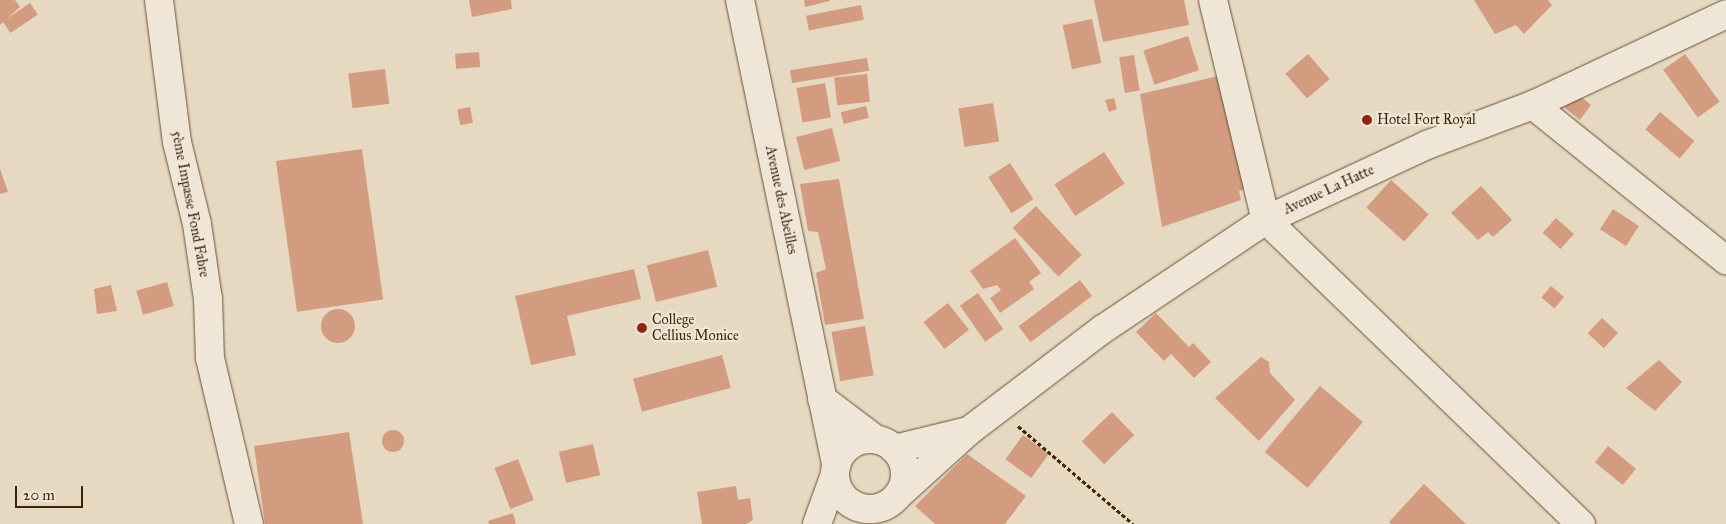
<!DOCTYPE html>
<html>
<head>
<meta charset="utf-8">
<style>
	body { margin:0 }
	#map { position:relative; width:1726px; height:524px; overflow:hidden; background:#e7d8c1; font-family:"IM FELL Great Primer",serif }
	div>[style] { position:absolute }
	.building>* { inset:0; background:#d39c80; transform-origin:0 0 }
	.round { border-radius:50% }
	.path>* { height:3px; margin-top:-1.5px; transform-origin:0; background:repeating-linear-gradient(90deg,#3b2605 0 4px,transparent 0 6.5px) }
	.roads { filter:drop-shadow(0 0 1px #665234) drop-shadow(0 0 1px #665234) }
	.minor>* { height:28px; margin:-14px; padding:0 14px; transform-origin:14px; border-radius:14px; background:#efe6d7 }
	.minor>.ring { margin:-14px; padding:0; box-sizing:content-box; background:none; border:28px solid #efe6d7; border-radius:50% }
	.dots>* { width:14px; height:14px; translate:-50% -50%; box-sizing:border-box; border:2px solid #efe6d7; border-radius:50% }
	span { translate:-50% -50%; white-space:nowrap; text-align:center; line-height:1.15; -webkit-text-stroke:4.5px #efe6d7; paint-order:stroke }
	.poi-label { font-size:14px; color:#3b2605 }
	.left { translate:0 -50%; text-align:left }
	.street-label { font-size:14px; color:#3b2605 }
	.scale { position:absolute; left:15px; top:486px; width:68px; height:22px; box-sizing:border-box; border:2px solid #3b2605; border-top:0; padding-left:6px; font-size:15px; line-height:18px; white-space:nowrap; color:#3b2605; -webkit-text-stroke:4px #efe6d7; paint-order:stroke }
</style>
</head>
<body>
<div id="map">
	<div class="building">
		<div style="clip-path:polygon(0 0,15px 0,20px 7px,0 25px)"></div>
		<div style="clip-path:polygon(469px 0,511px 0,512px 9px,472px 17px)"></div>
		<div style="clip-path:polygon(804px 0,830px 0,830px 1px,805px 7px)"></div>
		<div style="clip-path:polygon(1094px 0,1184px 0,1189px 25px,1103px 42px)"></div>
		<div style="clip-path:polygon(1474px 0,1548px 0,1552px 5px,1524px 34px,1516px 25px,1495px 34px)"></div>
		<div style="left:30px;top:3px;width:14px;height:33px;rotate:56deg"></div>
		<div style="left:861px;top:5px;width:15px;height:56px;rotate:79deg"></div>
		<div style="left:1092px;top:19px;width:45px;height:30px;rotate:78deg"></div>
		<div style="left:1188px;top:36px;width:36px;height:47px;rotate:72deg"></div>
		<div style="left:479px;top:52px;width:15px;height:24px;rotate:86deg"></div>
		<div style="left:1308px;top:54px;width:33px;height:30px;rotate:49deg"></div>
		<div style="left:1685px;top:54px;width:59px;height:27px;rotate:54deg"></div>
		<div style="left:1134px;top:55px;width:36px;height:15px;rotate:81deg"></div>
		<div style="left:867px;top:58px;width:13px;height:78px;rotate:81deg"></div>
		<div style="left:385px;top:69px;width:35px;height:37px;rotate:83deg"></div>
		<div style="left:867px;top:74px;width:28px;height:33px;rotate:84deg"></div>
		<div style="clip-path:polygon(1223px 75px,1251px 188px,1239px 191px,1241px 200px,1162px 227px,1140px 94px)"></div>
		<div style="left:825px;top:83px;width:35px;height:29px;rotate:80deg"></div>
		<div style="clip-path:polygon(1571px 88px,1591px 105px,1580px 120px,1554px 99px)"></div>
		<div style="clip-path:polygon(1114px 98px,1117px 109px,1109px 112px,1105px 100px)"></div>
		<div style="left:993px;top:103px;width:39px;height:35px;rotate:81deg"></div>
		<div style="left:866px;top:106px;width:12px;height:26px;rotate:76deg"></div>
		<div style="left:470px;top:107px;width:16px;height:13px;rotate:79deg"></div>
		<div style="left:1660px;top:112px;width:45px;height:23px;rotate:40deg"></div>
		<div style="left:832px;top:128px;width:34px;height:37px;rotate:76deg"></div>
		<div style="left:362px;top:149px;width:152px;height:87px;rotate:82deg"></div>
		<div style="left:1104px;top:152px;width:38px;height:59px;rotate:57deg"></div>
		<div style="left:1010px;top:163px;width:43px;height:26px;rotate:57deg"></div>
		<div style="clip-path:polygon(0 169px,8px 192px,0 194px)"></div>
		<div style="clip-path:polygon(839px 179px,864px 319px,825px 325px,816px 273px,826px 269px,818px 232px,808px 231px,800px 184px)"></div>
		<div style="left:1391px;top:180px;width:51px;height:37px;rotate:42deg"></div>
		<div style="clip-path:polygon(1481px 186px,1512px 220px,1493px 237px,1488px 232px,1478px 240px,1451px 213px)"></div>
		<div style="left:1036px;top:206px;width:67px;height:32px;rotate:47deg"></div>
		<div style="left:1613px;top:209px;width:31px;height:24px;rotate:33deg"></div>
		<div style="left:1556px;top:218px;width:24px;height:20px;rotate:42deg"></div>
		<div style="clip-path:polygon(1015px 238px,1041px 273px,1029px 282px,1034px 289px,1000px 313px,990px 298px,1001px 290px,997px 285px,983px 289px,970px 271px)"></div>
		<div style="left:708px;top:250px;width:38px;height:63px;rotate:76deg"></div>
		<div style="clip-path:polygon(634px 269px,641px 299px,567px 316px,576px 355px,531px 365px,515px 296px)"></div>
		<div style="left:1080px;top:280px;width:20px;height:77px;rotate:53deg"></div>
		<div style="left:167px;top:282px;width:25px;height:32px;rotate:74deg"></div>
		<div style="clip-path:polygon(111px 285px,117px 311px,97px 314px,94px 289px)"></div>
		<div style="left:1551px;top:286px;width:17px;height:15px;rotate:40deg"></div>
		<div style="left:978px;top:293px;width:44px;height:22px;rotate:55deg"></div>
		<div style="left:948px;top:303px;width:34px;height:31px;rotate:52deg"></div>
		<div class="round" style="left:321px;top:309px;width:34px;height:34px"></div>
		<div style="clip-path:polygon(1156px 313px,1189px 347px,1193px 343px,1211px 362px,1194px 378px,1171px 354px,1164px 361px,1136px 332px)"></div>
		<div style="left:1602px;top:318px;width:22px;height:21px;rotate:43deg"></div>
		<div style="left:865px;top:326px;width:50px;height:34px;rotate:80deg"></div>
		<div style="left:722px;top:355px;width:34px;height:92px;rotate:75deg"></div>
		<div style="clip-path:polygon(1261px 357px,1269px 362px,1270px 373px,1295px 400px,1259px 441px,1215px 398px)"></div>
		<div style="clip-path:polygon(1659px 360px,1682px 382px,1655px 411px,1626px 388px)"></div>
		<div style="left:1320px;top:386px;width:56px;height:86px;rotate:40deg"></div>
		<div style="left:1112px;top:412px;width:32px;height:42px;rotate:46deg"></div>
		<div class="round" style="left:382px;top:430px;width:22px;height:22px"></div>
		<div style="clip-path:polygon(349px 432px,363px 524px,265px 524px,254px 446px)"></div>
		<div style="left:1023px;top:435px;width:32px;height:30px;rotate:36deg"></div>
		<div style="left:593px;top:444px;width:32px;height:35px;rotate:77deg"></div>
		<div style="left:1608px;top:446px;width:36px;height:21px;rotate:39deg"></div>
		<div style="clip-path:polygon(967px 454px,1026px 496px,1005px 524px,935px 524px,915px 506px)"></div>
		<div style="left:518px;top:459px;width:44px;height:25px;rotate:69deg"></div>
		<div style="clip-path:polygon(1424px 484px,1466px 524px,1391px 524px,1389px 522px)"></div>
		<div style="clip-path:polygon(736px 486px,738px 500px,750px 498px,753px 520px,746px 524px,702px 524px,697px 492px)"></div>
		<div style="clip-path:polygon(513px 513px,516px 524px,489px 524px,488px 521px)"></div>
	</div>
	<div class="path">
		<div style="left:1018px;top:426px;width:151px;rotate:40.4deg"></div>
	</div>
	<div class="roads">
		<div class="minor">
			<div style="left:159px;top:0;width:143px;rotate:82.8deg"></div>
			<div style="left:177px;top:142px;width:84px;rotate:76.3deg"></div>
			<div style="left:197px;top:224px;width:76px;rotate:81.7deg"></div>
			<div style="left:208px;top:299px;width:59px;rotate:88.1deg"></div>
			<div style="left:210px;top:358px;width:171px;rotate:76.8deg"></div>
			<div style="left:740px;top:0;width:475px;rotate:78.3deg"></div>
			<div style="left:1213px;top:0;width:226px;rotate:76.5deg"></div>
			<div style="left:1266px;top:220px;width:438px;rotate:44deg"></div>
			<div style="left:1533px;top:105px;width:248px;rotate:38.8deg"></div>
			<div style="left:822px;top:399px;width:66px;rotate:37deg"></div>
			<div class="ring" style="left:835px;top:439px;width:42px;height:42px"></div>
			<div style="left:894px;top:449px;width:76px;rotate:-13.7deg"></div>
			<div style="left:897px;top:496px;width:97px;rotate:-42.1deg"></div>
			<div style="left:969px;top:431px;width:168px;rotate:-37.3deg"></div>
			<div style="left:1103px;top:329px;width:196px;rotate:-33.8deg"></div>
			<div style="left:1266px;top:220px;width:178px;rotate:-25deg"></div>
			<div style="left:1427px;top:145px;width:113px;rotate:-20.7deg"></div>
			<div style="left:1533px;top:105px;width:213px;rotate:-25.2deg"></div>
			<div style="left:817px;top:524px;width:50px;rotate:-70.1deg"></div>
		</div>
	</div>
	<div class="dots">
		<div style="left:1367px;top:120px;background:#8f2418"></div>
		<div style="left:642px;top:328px;background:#8f2418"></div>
	</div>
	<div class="poi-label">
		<span class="left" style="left:1377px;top:120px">Hotel Fort Royal</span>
		<span class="left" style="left:652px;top:328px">College<br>Cellius Monice</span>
	</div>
	<div class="street-label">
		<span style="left:1329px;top:190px;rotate:-25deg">Avenue La Hatte</span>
		<span style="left:781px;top:200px;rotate:78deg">Avenue des Abeilles</span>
		<span style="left:190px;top:204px;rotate:79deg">5ème Impasse Fond Fabre</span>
	</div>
	<div class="scale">20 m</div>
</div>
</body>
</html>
